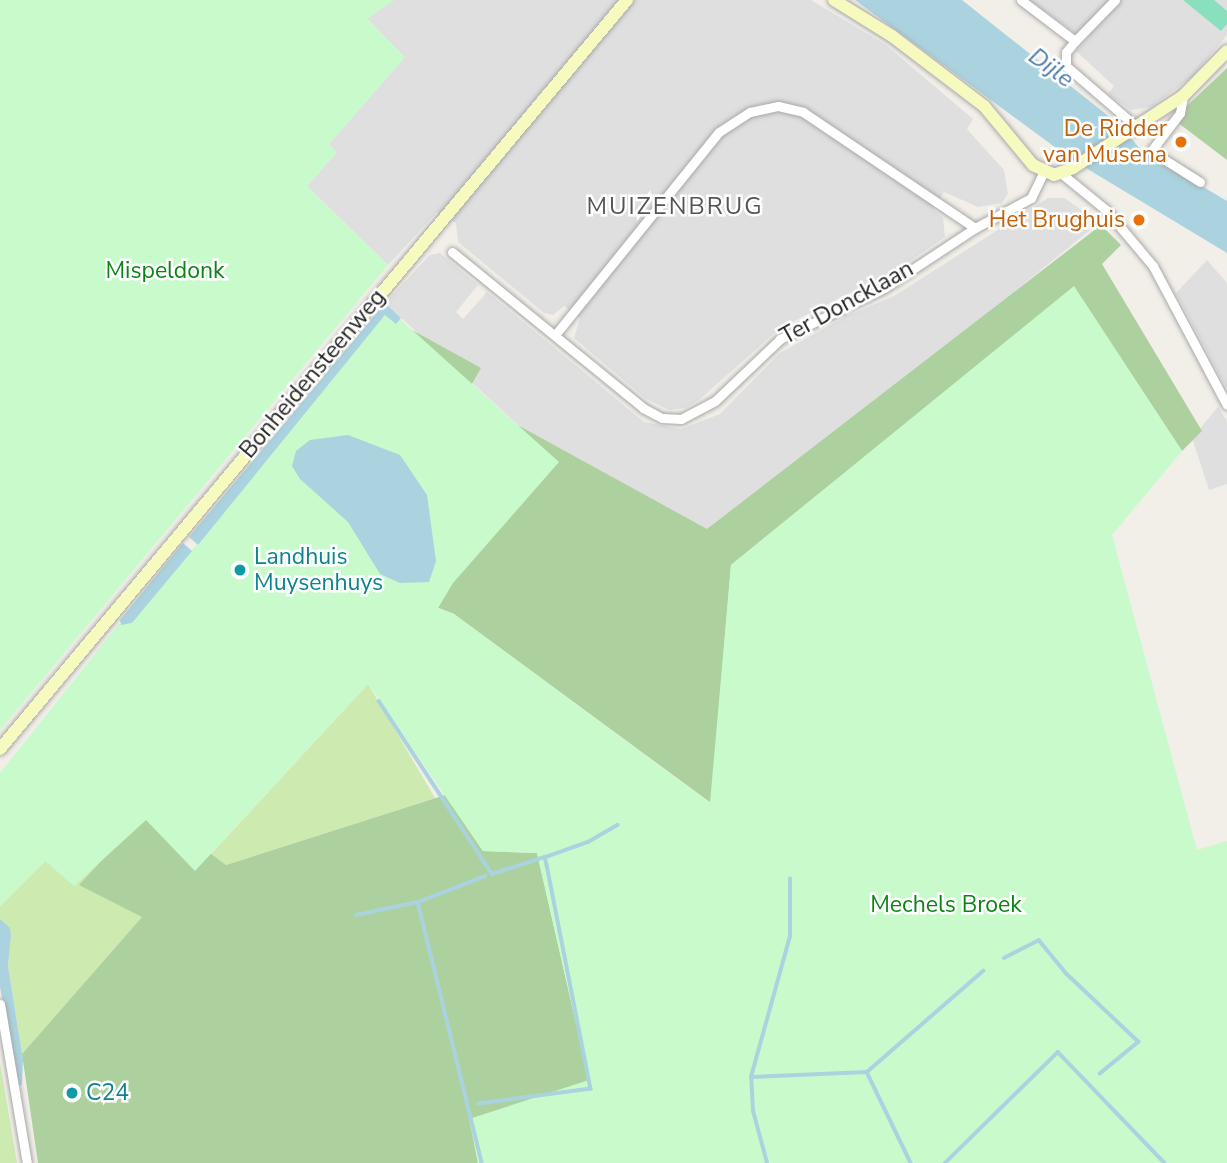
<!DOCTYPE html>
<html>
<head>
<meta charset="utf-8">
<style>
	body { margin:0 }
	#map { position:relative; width:1227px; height:1163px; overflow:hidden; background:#f2efe9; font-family:"Nunito Sans",sans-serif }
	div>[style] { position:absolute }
	.residential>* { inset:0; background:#e0dfdf }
	.grass>* { inset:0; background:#cdebb0 }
	.forest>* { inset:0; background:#add19e }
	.park>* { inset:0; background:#c8facc }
	.pitch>* { inset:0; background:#88e0be }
	.water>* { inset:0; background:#aad3df }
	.stream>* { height:3.5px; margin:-1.75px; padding:0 1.75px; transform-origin:1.75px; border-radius:1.75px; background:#aad3df }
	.roads { filter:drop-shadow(0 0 2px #a9a9a9) drop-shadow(0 0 2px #a9a9a9) }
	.street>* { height:9px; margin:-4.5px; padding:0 4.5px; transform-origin:4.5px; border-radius:4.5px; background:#fff }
	.secondary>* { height:12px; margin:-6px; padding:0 6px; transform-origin:6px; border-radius:6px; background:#f7fabf }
	.dots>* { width:19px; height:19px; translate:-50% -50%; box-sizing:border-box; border:4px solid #fff; border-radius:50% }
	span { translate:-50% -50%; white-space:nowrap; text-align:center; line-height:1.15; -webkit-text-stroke:5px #fff; paint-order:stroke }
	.food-label { font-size:23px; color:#c56008 }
	.right { translate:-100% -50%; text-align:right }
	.park-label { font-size:23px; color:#0c8416 }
	.street-label { font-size:23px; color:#222 }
	.culture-label { font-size:23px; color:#0d838f }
	.left { translate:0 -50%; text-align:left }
	.water-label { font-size:24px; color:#4a7aab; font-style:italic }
	.neighbourhood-label { font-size:24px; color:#555; letter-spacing:2px }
</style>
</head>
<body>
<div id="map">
	<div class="residential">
		<div style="clip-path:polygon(394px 0,811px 0,886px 45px,973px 119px,967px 129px,1004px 170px,1008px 194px,1002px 203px,978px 207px,944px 192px,933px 209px,943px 218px,945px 237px,885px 278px,841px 297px,847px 316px,894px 296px,1048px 198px,1064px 198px,1100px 222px,721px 530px,692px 538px,562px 465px,385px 303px,430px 255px,440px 253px,478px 285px,456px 312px,463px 319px,487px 292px,644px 422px,681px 429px,720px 414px,780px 353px,845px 317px,840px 298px,780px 328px,699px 400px,685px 408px,669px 410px,645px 398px,574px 338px,580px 318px,564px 306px,553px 315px,544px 313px,458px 242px,456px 223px,437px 212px,388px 265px,307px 186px,336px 153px,329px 144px,404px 58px,367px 18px)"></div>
		<div style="clip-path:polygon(1029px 0,1227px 0,1227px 35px,1193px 76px,1151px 107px,1131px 110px,1108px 94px,1114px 86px,1076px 51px,1090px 35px,1074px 32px)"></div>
		<div style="clip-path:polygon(1207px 260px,1227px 283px,1227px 389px,1176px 293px)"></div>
		<div style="clip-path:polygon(1218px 407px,1227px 421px,1227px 484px,1209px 490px,1192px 438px)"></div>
	</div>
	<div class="grass">
		<div style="clip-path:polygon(368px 684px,435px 798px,226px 865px,211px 854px)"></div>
		<div style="clip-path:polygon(114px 849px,143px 916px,22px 1054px,8px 966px,11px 936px,0 919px,0 906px,45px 861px)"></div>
		<div style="clip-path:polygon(0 1062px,17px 1163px,0 1163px)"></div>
	</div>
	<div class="forest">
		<div style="clip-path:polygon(1227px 68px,1227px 160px,1173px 119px)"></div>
		<div style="clip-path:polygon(1101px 225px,1121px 245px,1102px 264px,1202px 431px,1182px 451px,1074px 287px,731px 565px,711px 803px,454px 614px,426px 603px,385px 315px,481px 368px,465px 396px,707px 529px)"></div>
		<div style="clip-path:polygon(445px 795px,483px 851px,537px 853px,589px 1080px,757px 1067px,470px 1119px,478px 1163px,38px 1163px,22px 1054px,142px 917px,79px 885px,150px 808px,226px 865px)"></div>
	</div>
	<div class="park">
		<div style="clip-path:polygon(0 0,394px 0,367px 19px,405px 57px,329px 144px,337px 152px,307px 186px,388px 265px,0 730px)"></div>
		<div style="clip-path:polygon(1074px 286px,1182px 451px,1112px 535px,1197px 850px,1227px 841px,1227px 1163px,478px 1163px,469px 1119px,589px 1080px,537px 853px,483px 851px,368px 684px,195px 871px,146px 820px,74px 886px,45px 861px,0 906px,0 773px,119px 624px,132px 623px,385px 315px,396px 323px,400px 319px,559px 462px,453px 583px,438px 608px,454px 614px,710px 803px,731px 565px)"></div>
	</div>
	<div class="pitch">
		<div style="clip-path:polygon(1183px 0,1214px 0,1227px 11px,1227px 24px,1221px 31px)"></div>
	</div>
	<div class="water">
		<div style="clip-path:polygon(855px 0,962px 0,1121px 126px,1141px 150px,1227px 201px,1227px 253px,1071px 159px)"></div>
		<div style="clip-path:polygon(385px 303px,401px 318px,396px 324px,385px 315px,198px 545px,189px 537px)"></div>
		<div style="clip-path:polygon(348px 435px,400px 455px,427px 495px,436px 561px,429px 582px,400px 583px,380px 574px,348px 522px,300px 479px,292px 466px,296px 451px,310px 440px)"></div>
		<div style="clip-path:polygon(183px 543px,192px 551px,132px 623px,121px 625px,120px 620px)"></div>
		<div style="clip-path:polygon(0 919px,10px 928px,11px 936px,8px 966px,23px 1060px,22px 1085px,17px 1086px,0 987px)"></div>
	</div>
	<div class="stream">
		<div style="left:379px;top:701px;width:207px;rotate:56.8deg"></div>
		<div style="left:492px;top:874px;width:56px;rotate:-17.8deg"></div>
		<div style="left:545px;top:857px;width:8px;rotate:76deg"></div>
		<div style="left:547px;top:865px;width:228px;rotate:78.9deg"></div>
		<div style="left:591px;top:1089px;width:113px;rotate:172.4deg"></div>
		<div style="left:546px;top:857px;width:45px;rotate:-19.7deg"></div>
		<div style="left:588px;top:842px;width:34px;rotate:-30deg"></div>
		<div style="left:419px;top:902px;width:71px;rotate:-21.5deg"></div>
		<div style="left:356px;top:915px;width:63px;rotate:-11.8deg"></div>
		<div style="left:418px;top:902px;width:269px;rotate:76.2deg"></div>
		<div style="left:1004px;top:958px;width:39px;rotate:-27deg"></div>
		<div style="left:1039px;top:940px;width:43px;rotate:50.7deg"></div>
		<div style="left:1066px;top:973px;width:100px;rotate:43.4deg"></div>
		<div style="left:1139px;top:1042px;width:50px;rotate:140.6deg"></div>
		<div style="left:867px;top:1072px;width:154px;rotate:-41deg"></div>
		<div style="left:751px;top:1077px;width:116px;rotate:-2.5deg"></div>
		<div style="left:867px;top:1072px;width:101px;rotate:64.2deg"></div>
		<div style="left:767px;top:1163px;width:54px;rotate:-105.1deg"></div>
		<div style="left:753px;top:1111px;width:34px;rotate:-93deg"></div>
		<div style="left:751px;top:1077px;width:146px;rotate:-74.5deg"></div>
		<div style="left:790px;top:936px;width:57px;rotate:-90deg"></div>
		<div style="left:945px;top:1163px;width:158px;rotate:-44.5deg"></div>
		<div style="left:1058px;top:1052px;width:154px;rotate:46.1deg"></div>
	</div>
	<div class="roads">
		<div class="street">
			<div style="left:1021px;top:0;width:68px;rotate:37.2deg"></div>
			<div style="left:1115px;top:0;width:57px;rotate:134.3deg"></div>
			<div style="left:1075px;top:41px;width:14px;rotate:129deg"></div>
			<div style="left:1066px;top:52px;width:14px;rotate:90deg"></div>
			<div style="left:1066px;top:66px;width:94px;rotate:40.7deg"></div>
			<div style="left:1183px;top:96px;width:17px;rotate:100deg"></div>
			<div style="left:1180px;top:113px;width:48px;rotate:127.3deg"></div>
			<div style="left:1151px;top:151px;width:58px;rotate:32.3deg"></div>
			<div style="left:1062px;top:174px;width:57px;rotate:39.3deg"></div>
			<div style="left:1106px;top:210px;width:73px;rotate:50deg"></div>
			<div style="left:1153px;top:266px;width:157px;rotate:62deg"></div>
			<div style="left:452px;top:252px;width:247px;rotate:39.2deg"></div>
			<div style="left:643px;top:408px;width:21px;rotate:28deg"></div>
			<div style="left:662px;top:418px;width:19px;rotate:3deg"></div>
			<div style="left:681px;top:419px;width:38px;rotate:-28deg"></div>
			<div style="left:715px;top:401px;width:90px;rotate:-43.6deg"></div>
			<div style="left:780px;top:339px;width:116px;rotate:-26.1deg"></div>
			<div style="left:884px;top:288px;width:109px;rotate:-33.4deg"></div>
			<div style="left:975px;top:228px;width:64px;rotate:-28.2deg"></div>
			<div style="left:1031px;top:198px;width:28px;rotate:-64deg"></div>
			<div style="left:555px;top:335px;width:261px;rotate:-51.1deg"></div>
			<div style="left:719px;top:132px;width:37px;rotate:-33deg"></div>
			<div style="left:750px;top:112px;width:29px;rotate:-12deg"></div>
			<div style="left:778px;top:106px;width:26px;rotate:13deg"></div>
			<div style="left:803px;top:112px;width:207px;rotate:34deg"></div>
			<div style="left:0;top:1004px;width:161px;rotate:80.4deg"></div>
		</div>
		<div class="secondary">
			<div style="left:834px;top:0;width:68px;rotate:31.8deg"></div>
			<div style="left:892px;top:36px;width:116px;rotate:37.3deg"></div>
			<div style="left:984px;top:106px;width:77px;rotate:50.3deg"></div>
			<div style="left:1033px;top:165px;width:23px;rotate:25deg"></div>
			<div style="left:1054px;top:175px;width:20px;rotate:-20deg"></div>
			<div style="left:1073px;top:168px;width:131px;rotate:-33.2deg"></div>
			<div style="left:1183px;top:96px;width:63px;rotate:-45.6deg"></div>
			<div style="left:0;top:749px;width:977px;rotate:-50.07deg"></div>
		</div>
	</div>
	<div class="dots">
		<div style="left:1181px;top:142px;background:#e8710a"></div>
		<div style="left:1139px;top:220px;background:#e8710a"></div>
		<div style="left:240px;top:570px;background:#0f9aa8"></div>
		<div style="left:72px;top:1093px;background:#0f9aa8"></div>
	</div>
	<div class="food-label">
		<span class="right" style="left:1167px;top:142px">De Ridder<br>van Musena</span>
		<span class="right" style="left:1125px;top:220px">Het Brughuis</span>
	</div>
	<div class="park-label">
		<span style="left:165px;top:271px">Mispeldonk</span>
		<span style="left:946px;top:905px">Mechels Broek</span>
	</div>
	<div class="street-label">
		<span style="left:847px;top:303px;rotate:-29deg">Ter Doncklaan</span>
		<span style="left:313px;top:374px;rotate:-50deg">Bonheidensteenweg</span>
	</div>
	<div class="culture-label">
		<span class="left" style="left:254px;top:570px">Landhuis<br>Muysenhuys</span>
		<span class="left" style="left:86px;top:1093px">C24</span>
	</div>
	<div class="water-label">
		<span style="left:1051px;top:68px;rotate:36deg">Dijle</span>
	</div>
	<div class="neighbourhood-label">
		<span style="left:675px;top:207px">MUIZENBRUG</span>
	</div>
</div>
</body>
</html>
